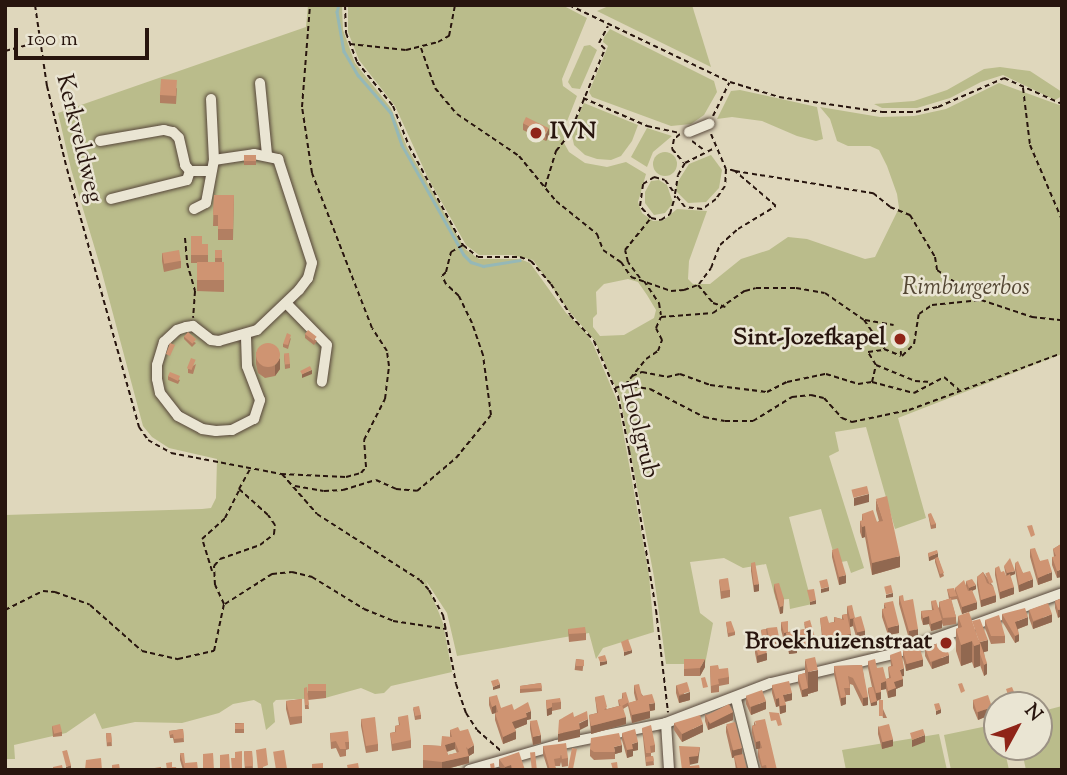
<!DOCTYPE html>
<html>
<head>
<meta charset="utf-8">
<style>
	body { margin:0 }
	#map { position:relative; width:1067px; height:775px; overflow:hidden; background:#dfd7bc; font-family:"Sorts Mill Goudy",serif }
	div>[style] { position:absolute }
	.green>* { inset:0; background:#babc8b }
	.round { border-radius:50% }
	.stream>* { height:2.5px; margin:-1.25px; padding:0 1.25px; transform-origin:1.25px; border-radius:1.25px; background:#95b8b7 }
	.path>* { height:2px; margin-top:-1px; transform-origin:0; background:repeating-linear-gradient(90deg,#28150e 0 5px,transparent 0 8.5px) }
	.roads { filter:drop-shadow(0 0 2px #56463a) drop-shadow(0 0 2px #56463a) }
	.minor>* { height:10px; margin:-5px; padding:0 5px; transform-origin:5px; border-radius:5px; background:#eae5d3 }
	.wall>* { inset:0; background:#b27f62; transform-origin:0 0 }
	.shaded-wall>* { inset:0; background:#916850; transform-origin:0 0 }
	.building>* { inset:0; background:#cf9472; transform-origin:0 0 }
	.dots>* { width:19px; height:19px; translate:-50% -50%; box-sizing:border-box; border:4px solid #eae5d3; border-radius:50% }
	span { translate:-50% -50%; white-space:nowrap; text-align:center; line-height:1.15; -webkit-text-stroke:5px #eae5d3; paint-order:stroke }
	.poi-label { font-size:24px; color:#28150e; font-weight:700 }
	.left { translate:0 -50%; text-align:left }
	.right { translate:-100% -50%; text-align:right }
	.street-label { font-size:24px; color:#28150e }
	.park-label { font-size:24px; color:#544734; font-style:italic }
	.frame { position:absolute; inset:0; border:7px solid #28150e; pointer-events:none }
	.north { position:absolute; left:983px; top:691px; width:70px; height:70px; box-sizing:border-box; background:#eae5d3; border:2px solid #9c9284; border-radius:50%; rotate:49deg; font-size:19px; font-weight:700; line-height:28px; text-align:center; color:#28150e }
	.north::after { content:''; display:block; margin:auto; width:24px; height:32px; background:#8f2418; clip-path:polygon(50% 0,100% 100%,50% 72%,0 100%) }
	.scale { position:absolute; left:14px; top:28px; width:135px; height:32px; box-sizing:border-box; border:4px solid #28150e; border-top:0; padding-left:9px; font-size:21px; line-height:24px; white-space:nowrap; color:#28150e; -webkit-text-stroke:5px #eae5d3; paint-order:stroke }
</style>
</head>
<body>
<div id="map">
	<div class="green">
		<div style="clip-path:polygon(308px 5px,342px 5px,343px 30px,355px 63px,391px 108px,407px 147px,465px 249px,479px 259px,520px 259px,530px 263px,566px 313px,585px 331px,593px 344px,618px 403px,649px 575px,654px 632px,603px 648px,596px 659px,589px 633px,457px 656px,447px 613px,426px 581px,443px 623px,452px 672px,391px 686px,384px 693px,375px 694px,361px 688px,325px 698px,276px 700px,273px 703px,275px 722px,266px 730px,261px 704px,254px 700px,233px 704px,219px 713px,182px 723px,135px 722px,102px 729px,95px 713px,66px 733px,14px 745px,15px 759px,5px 759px,5px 515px,202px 509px,211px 508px,216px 498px,217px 459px,169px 448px,152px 437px,143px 426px,101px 269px,71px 169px,58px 113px,306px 27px)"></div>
		<div style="clip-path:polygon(evenodd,348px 5px,562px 5px,587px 18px,562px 79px,563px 86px,577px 96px,564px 129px,564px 143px,569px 152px,585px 163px,607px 167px,626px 162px,646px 174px,638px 202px,642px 213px,653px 221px,664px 220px,677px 209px,707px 211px,689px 261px,688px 279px,693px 284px,710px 284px,741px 259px,769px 250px,788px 237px,807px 239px,865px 259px,875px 257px,899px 208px,897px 194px,887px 166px,879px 150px,870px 146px,848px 146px,837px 141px,830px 119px,820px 107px,880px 117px,914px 116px,946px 109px,999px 83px,1062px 106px,1062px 354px,898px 418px,926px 518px,895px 529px,866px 427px,835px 432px,839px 451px,829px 456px,864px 568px,851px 573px,847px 561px,841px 562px,834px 555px,821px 509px,789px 517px,812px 604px,790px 609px,789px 599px,776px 600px,766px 564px,743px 568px,724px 558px,690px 562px,700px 613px,713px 623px,705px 664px,666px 664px,654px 577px,620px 397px,595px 341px,568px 310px,533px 260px,512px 255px,479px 255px,466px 245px,428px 178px,395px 106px,359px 60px,348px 32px,348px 5px,628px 279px,638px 282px,647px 295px,656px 310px,654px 318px,624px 335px,600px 336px,593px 327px,593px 318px,597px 314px,596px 292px,604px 284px,628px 279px)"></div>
		<div style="clip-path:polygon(611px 5px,692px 5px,711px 67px,597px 11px)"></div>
		<div style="clip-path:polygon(610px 29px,714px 81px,717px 92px,704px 115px,691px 124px,671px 126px,592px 97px,589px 92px,608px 46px,603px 42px,604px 37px)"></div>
		<div style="clip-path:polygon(590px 45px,597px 50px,580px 89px,572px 88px,568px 82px,584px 46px)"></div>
		<div style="clip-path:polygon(1000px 67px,1030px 71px,1062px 92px,1062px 96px,1055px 100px,1003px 75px,981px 82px,950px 98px,917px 108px,882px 108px,874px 104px,914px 101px,947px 90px,984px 69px)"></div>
		<div style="clip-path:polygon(740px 90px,817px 107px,823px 139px,816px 141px,797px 136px,762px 121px,732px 117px,717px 119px,731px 91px)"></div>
		<div style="clip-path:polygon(584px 103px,638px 125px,632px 141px,621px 156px,611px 160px,597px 159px,585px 155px,574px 145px,571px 131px)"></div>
		<div style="clip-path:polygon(647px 128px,672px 136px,653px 152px,647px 167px,631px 157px)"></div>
		<div class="round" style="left:653px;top:152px;width:24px;height:24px"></div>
		<div style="clip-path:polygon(711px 155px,722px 170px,719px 188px,706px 202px,688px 203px,676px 191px,677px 183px,689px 164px)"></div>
		<div style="clip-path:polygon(659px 180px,667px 185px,673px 203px,665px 213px,654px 215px,645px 203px,645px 192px,651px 181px)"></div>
		<div style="clip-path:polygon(1062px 706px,1062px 770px,1026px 770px,1021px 747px,1039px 747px,1039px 712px)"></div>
		<div style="clip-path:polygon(997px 724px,997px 747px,1004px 747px,1009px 770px,951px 770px,944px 735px)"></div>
		<div style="clip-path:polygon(939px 734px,947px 770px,846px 770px,842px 750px)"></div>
	</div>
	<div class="stream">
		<div style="left:339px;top:5px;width:7px;rotate:106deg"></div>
		<div style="left:337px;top:12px;width:40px;rotate:80deg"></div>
		<div style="left:344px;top:51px;width:28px;rotate:60deg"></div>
		<div style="left:358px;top:75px;width:50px;rotate:49deg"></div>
		<div style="left:391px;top:113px;width:34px;rotate:71deg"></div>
		<div style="left:402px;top:145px;width:126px;rotate:60.6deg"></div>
		<div style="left:464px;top:255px;width:10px;rotate:45deg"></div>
		<div style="left:471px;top:262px;width:13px;rotate:18deg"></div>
		<div style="left:483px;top:266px;width:37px;rotate:-9deg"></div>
	</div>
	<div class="path">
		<div style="left:35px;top:5px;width:82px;rotate:81.6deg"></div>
		<div style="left:47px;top:86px;width:85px;rotate:76.5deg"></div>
		<div style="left:67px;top:169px;width:268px;rotate:74.4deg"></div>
		<div style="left:139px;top:427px;width:16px;rotate:55deg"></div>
		<div style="left:148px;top:440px;width:26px;rotate:29deg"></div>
		<div style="left:171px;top:453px;width:112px;rotate:10.8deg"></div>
		<div style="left:281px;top:474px;width:65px;rotate:2.6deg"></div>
		<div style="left:346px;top:477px;width:16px;rotate:-15deg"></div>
		<div style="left:361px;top:473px;width:8px;rotate:-50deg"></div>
		<div style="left:366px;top:467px;width:27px;rotate:-94deg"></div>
		<div style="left:364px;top:440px;width:46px;rotate:-62.9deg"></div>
		<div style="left:385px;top:399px;width:33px;rotate:-83deg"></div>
		<div style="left:389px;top:366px;width:15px;rotate:-98deg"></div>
		<div style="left:387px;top:351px;width:27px;rotate:-123deg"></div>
		<div style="left:372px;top:328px;width:166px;rotate:-111.2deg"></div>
		<div style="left:312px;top:173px;width:67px;rotate:-98.6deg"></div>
		<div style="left:302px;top:107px;width:102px;rotate:-85.5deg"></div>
		<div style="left:345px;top:5px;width:28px;rotate:88deg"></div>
		<div style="left:346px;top:33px;width:31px;rotate:69deg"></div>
		<div style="left:357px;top:62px;width:57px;rotate:50.7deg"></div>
		<div style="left:393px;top:106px;width:43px;rotate:68.2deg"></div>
		<div style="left:409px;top:146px;width:113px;rotate:61.4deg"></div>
		<div style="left:463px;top:245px;width:19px;rotate:39deg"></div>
		<div style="left:478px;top:257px;width:42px"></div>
		<div style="left:520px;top:257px;width:12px;rotate:20deg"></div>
		<div style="left:531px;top:261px;width:30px;rotate:49deg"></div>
		<div style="left:551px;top:284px;width:36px;rotate:58deg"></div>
		<div style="left:570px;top:315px;width:35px;rotate:47deg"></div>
		<div style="left:594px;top:341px;width:60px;rotate:66.4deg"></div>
		<div style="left:618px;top:396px;width:55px;rotate:78.5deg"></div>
		<div style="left:629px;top:450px;width:162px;rotate:80.4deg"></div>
		<div style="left:656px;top:610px;width:103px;rotate:83.3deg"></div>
		<div style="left:569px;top:5px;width:178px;rotate:25.6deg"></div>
		<div style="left:730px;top:82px;width:51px;rotate:17deg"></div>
		<div style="left:779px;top:97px;width:104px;rotate:8.3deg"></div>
		<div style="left:882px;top:112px;width:34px"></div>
		<div style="left:916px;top:112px;width:23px;rotate:-13deg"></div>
		<div style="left:938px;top:107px;width:72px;rotate:-23.7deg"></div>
		<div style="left:1004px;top:78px;width:64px;rotate:24.1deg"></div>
		<div style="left:350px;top:44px;width:56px;rotate:6.1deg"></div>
		<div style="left:406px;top:50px;width:33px;rotate:-14deg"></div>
		<div style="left:438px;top:42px;width:13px;rotate:-29deg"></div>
		<div style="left:449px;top:36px;width:32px;rotate:-79deg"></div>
		<div style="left:421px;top:48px;width:42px;rotate:70.7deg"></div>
		<div style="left:435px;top:88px;width:34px;rotate:50deg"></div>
		<div style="left:457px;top:114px;width:75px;rotate:34.1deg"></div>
		<div style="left:519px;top:156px;width:58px;rotate:50.6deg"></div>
		<div style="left:556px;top:201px;width:53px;rotate:38.8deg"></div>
		<div style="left:597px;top:234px;width:17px;rotate:69deg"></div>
		<div style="left:603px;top:250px;width:22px;rotate:34deg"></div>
		<div style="left:621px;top:262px;width:18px;rotate:56deg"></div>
		<div style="left:631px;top:277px;width:42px;rotate:19.3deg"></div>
		<div style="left:671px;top:291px;width:13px;rotate:-4deg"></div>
		<div style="left:684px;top:290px;width:15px;rotate:-20deg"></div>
		<div style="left:698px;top:285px;width:23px;rotate:50deg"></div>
		<div style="left:713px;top:303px;width:13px;rotate:18deg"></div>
		<div style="left:5px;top:51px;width:35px;rotate:-15deg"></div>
		<div style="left:1023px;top:88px;width:57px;rotate:83deg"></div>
		<div style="left:1030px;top:145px;width:82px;rotate:66.9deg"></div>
		<div style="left:583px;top:98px;width:70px;rotate:23.6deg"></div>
		<div style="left:647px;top:126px;width:33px;rotate:12deg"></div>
		<div style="left:713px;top:116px;width:37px;rotate:-64deg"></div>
		<div style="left:680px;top:134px;width:8px;rotate:140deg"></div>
		<div style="left:674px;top:139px;width:10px;rotate:101deg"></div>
		<div style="left:672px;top:149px;width:18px;rotate:49deg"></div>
		<div style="left:711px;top:134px;width:38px;rotate:67deg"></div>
		<div style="left:726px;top:169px;width:17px;rotate:93deg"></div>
		<div style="left:725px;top:186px;width:16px;rotate:125deg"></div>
		<div style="left:716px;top:199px;width:17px;rotate:144deg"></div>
		<div style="left:702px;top:209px;width:17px;rotate:-173deg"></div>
		<div style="left:685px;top:207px;width:16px;rotate:-128deg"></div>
		<div style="left:675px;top:194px;width:19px;rotate:-81deg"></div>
		<div style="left:678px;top:175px;width:14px;rotate:-60deg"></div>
		<div style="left:685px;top:163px;width:33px;rotate:-27deg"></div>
		<div style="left:692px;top:141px;width:15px;rotate:37deg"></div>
		<div style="left:735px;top:171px;width:140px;rotate:9.1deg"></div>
		<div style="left:873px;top:193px;width:22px;rotate:39deg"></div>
		<div style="left:890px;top:207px;width:22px;rotate:22deg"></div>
		<div style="left:910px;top:215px;width:49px;rotate:59.2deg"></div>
		<div style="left:935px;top:257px;width:13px;rotate:81deg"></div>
		<div style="left:937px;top:270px;width:53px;rotate:34.3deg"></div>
		<div style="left:545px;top:187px;width:38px;rotate:-73deg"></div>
		<div style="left:556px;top:151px;width:21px;rotate:-51deg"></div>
		<div style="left:569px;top:135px;width:93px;rotate:-67.3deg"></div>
		<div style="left:605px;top:49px;width:8px;rotate:-135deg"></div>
		<div style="left:599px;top:43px;width:19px;rotate:-62deg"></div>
		<div style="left:651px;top:218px;width:10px;rotate:11deg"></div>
		<div style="left:661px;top:220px;width:11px;rotate:-34deg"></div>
		<div style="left:670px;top:214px;width:19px;rotate:-74deg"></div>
		<div style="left:185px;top:238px;width:25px;rotate:85deg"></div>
		<div style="left:187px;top:263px;width:29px;rotate:74deg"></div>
		<div style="left:195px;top:291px;width:27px;rotate:94deg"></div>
		<div style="left:640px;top:278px;width:20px;rotate:-127deg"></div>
		<div style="left:628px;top:262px;width:12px;rotate:-104deg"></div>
		<div style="left:625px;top:250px;width:41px;rotate:-50.9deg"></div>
		<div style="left:651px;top:218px;width:16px;rotate:-133deg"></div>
		<div style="left:640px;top:206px;width:22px;rotate:-82deg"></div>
		<div style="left:643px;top:184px;width:13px;rotate:-32deg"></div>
		<div style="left:654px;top:177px;width:11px;rotate:15deg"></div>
		<div style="left:665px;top:180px;width:14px;rotate:54deg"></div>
		<div style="left:644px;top:281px;width:27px;rotate:56deg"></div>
		<div style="left:659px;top:303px;width:12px;rotate:81deg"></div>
		<div style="left:699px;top:284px;width:20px;rotate:-53deg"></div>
		<div style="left:711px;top:268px;width:25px;rotate:-69deg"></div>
		<div style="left:720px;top:245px;width:24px;rotate:-42deg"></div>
		<div style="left:738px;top:229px;width:44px;rotate:-31.2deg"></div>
		<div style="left:776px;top:206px;width:54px;rotate:-139.5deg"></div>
		<div style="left:735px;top:171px;width:7px;rotate:-164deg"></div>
		<div style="left:865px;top:320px;width:29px;rotate:10deg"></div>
		<div style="left:900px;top:343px;width:12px;rotate:85deg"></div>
		<div style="left:902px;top:356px;width:17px;rotate:-45deg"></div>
		<div style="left:914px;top:344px;width:30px;rotate:-81deg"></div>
		<div style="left:919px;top:314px;width:16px;rotate:-35deg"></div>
		<div style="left:932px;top:305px;width:49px;rotate:-5.8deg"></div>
		<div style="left:981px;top:300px;width:54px;rotate:18.4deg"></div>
		<div style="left:1032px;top:317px;width:30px;rotate:6deg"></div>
		<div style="left:876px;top:365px;width:42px;rotate:22.3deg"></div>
		<div style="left:915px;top:381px;width:16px;rotate:4deg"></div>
		<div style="left:632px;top:376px;width:11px;rotate:-22deg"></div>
		<div style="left:642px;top:372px;width:25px;rotate:11deg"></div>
		<div style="left:667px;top:377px;width:13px;rotate:-13deg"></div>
		<div style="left:680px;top:374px;width:32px;rotate:20deg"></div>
		<div style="left:710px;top:385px;width:57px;rotate:7deg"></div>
		<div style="left:767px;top:392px;width:22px;rotate:-27deg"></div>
		<div style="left:787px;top:382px;width:40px;rotate:-12deg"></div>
		<div style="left:826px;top:374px;width:34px;rotate:17deg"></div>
		<div style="left:858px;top:384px;width:14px;rotate:-8deg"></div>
		<div style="left:872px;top:382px;width:43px;rotate:14.7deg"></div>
		<div style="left:914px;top:393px;width:34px;rotate:-28deg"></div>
		<div style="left:944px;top:377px;width:20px;rotate:41deg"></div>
		<div style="left:872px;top:382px;width:17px;rotate:-77deg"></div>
		<div style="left:876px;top:365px;width:15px;rotate:-122deg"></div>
		<div style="left:868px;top:352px;width:15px;rotate:-8deg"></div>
		<div style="left:625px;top:385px;width:33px;rotate:-51deg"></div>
		<div style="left:646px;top:359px;width:14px;rotate:-34deg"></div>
		<div style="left:658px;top:351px;width:12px;rotate:-70deg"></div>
		<div style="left:662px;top:340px;width:13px;rotate:-117deg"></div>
		<div style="left:656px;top:328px;width:12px;rotate:-66deg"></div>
		<div style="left:661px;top:317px;width:52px;rotate:-4.4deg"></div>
		<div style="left:713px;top:313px;width:39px;rotate:-35deg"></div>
		<div style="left:745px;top:291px;width:11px;rotate:-15deg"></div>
		<div style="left:756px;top:288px;width:40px"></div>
		<div style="left:796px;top:288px;width:29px;rotate:10deg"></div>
		<div style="left:825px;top:293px;width:47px;rotate:34.7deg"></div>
		<div style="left:864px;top:320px;width:35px;rotate:55deg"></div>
		<div style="left:884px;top:349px;width:18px;rotate:22deg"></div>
		<div style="left:615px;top:388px;width:9px;rotate:-18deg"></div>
		<div style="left:624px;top:385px;width:26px;rotate:9deg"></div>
		<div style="left:650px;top:389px;width:61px;rotate:27.4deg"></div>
		<div style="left:704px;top:417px;width:21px;rotate:11deg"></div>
		<div style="left:725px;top:421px;width:28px"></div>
		<div style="left:753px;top:421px;width:46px;rotate:-31.6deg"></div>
		<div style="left:792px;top:397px;width:19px;rotate:-6deg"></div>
		<div style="left:811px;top:395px;width:13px;rotate:13deg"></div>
		<div style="left:824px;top:398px;width:27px;rotate:48deg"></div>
		<div style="left:842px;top:418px;width:11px;rotate:22deg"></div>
		<div style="left:852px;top:422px;width:58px;rotate:-11.9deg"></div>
		<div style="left:909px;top:410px;width:163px;rotate:-20.4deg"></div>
		<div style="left:282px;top:474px;width:53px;rotate:48.8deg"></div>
		<div style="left:317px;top:514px;width:122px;rotate:32.7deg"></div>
		<div style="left:420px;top:580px;width:13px;rotate:48deg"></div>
		<div style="left:429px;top:590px;width:29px;rotate:61deg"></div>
		<div style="left:443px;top:615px;width:70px;rotate:79.3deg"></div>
		<div style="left:456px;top:684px;width:31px;rotate:71deg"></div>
		<div style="left:466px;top:713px;width:20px;rotate:57deg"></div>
		<div style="left:477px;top:730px;width:33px;rotate:41deg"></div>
		<div style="left:295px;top:486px;width:29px;rotate:10deg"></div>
		<div style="left:324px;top:491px;width:19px;rotate:-3deg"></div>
		<div style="left:343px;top:490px;width:34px;rotate:-17deg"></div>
		<div style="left:376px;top:480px;width:22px;rotate:24deg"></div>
		<div style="left:396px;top:489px;width:21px;rotate:5deg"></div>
		<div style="left:417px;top:491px;width:51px;rotate:-40.2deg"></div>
		<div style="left:456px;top:458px;width:55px;rotate:-50.9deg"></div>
		<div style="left:491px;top:415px;width:61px;rotate:-97.6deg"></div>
		<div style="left:483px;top:355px;width:34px;rotate:-109deg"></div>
		<div style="left:472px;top:323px;width:30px;rotate:-116deg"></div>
		<div style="left:459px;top:296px;width:18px;rotate:-137deg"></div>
		<div style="left:446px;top:284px;width:9px;rotate:-117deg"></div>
		<div style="left:442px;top:276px;width:6px;rotate:-45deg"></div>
		<div style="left:446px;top:272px;width:21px;rotate:-76deg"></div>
		<div style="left:451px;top:252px;width:14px;rotate:-30deg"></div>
		<div style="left:212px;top:571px;width:34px;rotate:-107deg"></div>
		<div style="left:202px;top:539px;width:31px;rotate:-42deg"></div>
		<div style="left:225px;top:518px;width:31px;rotate:-63deg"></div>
		<div style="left:225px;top:604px;width:56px;rotate:-32.6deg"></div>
		<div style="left:272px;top:574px;width:20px;rotate:-6deg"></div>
		<div style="left:292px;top:572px;width:21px;rotate:14deg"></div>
		<div style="left:312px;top:577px;width:61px;rotate:31.6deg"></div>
		<div style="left:364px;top:609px;width:31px;rotate:22deg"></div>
		<div style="left:393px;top:621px;width:54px;rotate:8.6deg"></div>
		<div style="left:5px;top:610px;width:42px;rotate:-26.6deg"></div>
		<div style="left:43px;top:591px;width:12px;rotate:5deg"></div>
		<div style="left:55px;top:592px;width:37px;rotate:20deg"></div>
		<div style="left:90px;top:605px;width:69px;rotate:41.5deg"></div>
		<div style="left:142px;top:651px;width:37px;rotate:13deg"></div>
		<div style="left:178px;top:659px;width:37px;rotate:-13deg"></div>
		<div style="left:214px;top:651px;width:48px;rotate:-78deg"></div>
		<div style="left:224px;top:604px;width:21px;rotate:-115deg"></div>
		<div style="left:215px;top:585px;width:19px;rotate:-93deg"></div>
		<div style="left:214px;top:566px;width:9px;rotate:-49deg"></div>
		<div style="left:220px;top:559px;width:42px;rotate:-19.3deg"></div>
		<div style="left:260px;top:545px;width:18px;rotate:-38deg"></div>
		<div style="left:274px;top:534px;width:9px;rotate:-84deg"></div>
		<div style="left:275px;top:525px;width:12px;rotate:-125deg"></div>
		<div style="left:268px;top:515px;width:39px;rotate:-138deg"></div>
		<div style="left:239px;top:489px;width:23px;rotate:-61deg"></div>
	</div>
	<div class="roads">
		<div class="minor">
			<div style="left:260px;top:83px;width:71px;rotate:84.4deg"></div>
			<div style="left:211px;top:99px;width:61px;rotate:87.2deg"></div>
			<div style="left:689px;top:132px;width:22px;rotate:-22deg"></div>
			<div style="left:100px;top:141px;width:65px;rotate:-9.8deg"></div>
			<div style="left:164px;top:130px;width:9px;rotate:13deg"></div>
			<div style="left:173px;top:132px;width:8px;rotate:45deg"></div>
			<div style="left:179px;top:138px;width:28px;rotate:77deg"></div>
			<div style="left:185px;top:165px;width:8px;rotate:50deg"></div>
			<div style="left:111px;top:199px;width:78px;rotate:-14deg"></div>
			<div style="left:187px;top:180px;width:9px;rotate:-72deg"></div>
			<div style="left:190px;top:171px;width:20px"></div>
			<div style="left:194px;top:209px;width:13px;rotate:-27deg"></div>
			<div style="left:206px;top:203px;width:44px;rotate:-79.5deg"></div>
			<div style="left:214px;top:160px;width:40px;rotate:-8.5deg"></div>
			<div style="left:254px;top:154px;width:25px;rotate:12deg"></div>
			<div style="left:278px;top:159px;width:109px;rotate:71.9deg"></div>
			<div style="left:312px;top:263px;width:16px;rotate:105deg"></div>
			<div style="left:308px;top:278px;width:15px;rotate:127deg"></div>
			<div style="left:299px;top:290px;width:58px;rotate:136.4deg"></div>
			<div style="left:257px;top:330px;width:40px;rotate:164deg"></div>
			<div style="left:219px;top:341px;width:8px;rotate:-173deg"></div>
			<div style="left:211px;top:340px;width:23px;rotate:-142deg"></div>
			<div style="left:193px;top:326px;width:7px;rotate:172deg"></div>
			<div style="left:186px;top:327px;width:9px;rotate:162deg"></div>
			<div style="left:177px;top:330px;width:18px;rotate:137deg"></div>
			<div style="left:164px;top:342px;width:24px;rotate:107deg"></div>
			<div style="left:157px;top:365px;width:14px;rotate:90deg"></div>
			<div style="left:157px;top:379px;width:14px;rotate:78deg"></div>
			<div style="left:160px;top:393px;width:29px;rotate:52deg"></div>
			<div style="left:178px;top:416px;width:27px;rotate:28deg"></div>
			<div style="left:202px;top:429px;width:14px;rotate:8deg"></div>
			<div style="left:216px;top:431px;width:16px;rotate:-4deg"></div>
			<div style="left:232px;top:430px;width:25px;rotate:-27deg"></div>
			<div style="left:254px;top:419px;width:20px;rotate:-72deg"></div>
			<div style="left:260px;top:400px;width:36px;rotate:-111deg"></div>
			<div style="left:247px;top:366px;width:31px;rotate:-92deg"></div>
			<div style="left:287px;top:304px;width:57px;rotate:45.7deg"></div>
			<div style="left:327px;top:345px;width:37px;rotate:98deg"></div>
			<div style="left:736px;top:699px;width:73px;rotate:75.8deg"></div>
			<div style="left:666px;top:723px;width:47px;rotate:86.3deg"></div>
			<div style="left:469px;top:770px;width:91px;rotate:-15.9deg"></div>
			<div style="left:557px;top:745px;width:111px;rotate:-11.4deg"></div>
			<div style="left:666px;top:723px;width:112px;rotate:-20.9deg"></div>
			<div style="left:771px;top:683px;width:125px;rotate:-13.4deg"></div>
			<div style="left:893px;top:654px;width:180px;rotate:-19.8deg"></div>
		</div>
	</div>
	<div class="wall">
		<div style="clip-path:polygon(177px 88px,176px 104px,160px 103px,160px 95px)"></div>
		<div style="clip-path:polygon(523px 123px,549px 135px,546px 141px,523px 130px)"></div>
		<div style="left:244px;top:155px;width:12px;height:10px"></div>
		<div style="clip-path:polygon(214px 195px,234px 195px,233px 240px,218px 240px,218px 226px,213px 226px)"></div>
		<div style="clip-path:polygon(191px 236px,202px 244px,208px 244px,208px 262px,215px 262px,215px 250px,222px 250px,222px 262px,224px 262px,224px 292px,197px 291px,197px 263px,191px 263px)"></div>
		<div style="clip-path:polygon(162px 253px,181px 261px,181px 268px,164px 272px,162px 261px)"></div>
		<div style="clip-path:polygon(305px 334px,317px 341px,314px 345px,305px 338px)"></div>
		<div style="clip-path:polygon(184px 336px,196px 343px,192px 347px,184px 339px)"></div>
		<div style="clip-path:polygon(291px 338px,288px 349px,283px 347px,283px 344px)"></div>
		<div style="clip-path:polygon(256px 352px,280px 369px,275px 376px,265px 378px,258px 373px,256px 364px)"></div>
		<div style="clip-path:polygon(284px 354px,290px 364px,290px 368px,285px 369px)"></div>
		<div style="clip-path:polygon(196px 364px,193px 374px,188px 373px,188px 369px)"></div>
		<div style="clip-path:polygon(168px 376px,180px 380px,178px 384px,168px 380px)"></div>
		<div style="clip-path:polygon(876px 499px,900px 567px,872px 575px,865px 537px,862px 538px,860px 532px,860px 521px,862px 521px,862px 514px,877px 522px,879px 521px,876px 510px)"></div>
		<div style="clip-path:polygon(928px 514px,936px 524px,936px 528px,931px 529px)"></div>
		<div style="clip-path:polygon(1061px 544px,1057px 578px,1052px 565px,1052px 557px,1054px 557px,1053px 549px)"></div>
		<div style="clip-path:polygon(1030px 549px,1040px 561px,1052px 580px,1038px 585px,1030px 557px)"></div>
		<div style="clip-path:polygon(832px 550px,846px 583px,839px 585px,832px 557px)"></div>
		<div style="clip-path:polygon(928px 553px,938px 557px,944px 576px,940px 578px,935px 562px,935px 559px,929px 561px)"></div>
		<div style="clip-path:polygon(751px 563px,759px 591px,754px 592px,751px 571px)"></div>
		<div style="clip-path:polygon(1015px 563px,1023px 573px,1033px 587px,1019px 592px,1015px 570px)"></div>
		<div style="clip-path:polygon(1004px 566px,1015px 574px,1010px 576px,1014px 594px,1000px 599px,995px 575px,995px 568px,1006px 576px)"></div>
		<div style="clip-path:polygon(983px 572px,993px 586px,996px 602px,981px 607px,977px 585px,977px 577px)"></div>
		<div style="clip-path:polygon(719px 580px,730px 590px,730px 597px,721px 599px)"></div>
		<div style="clip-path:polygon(966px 581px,976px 589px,972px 591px,977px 609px,962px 614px,957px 599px,951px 600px,956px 617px,956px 624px,943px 626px,942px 623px,942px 628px,931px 631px,929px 624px,923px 625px,921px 618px,921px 611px,932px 610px,931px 601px,939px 608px,939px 602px,949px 599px,947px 589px,955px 592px,955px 588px,966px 585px)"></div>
		<div style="clip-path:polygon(774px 584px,784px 599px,783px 613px,780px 614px,774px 591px)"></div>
		<div style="clip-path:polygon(899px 596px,904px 601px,918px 636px,909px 639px,899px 604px)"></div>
		<div style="clip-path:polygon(1062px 598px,1058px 618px,1055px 608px,1055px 601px)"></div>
		<div style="clip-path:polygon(884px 603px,899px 633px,888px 635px,882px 617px,882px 609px,884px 609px)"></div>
		<div style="clip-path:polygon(847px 606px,855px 618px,865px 638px,857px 640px,853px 626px,850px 627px,851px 641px,823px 647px,820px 618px,829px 623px,834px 622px,834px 617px,842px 619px,842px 615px,847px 614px)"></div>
		<div style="clip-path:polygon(1029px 610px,1052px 622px,1033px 629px,1029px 618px)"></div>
		<div style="clip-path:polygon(1002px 614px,1028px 625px,1018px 629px,1019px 641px,1015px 643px,1002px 621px)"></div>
		<div style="clip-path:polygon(958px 616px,988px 651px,984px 652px,987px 674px,984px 676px,980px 665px,974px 668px,972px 662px,961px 666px,956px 651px,956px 629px,958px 628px)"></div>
		<div style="clip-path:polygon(985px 620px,1005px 636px,1005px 643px,991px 644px,985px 628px)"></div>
		<div style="clip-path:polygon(726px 622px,735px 632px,735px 635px,728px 637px)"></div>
		<div style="clip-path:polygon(781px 622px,788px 632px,805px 629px,804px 622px,816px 649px,804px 651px,803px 646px,797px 647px,797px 653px,789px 654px,786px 640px,784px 641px,781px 630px)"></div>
		<div style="clip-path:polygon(767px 628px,779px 637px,779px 644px,769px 646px,768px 642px,768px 646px,765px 646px,767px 660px,757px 663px,755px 653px,755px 646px,763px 643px,761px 630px,766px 629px)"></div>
		<div style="clip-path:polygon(568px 629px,586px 633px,586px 640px,569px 642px)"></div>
		<div style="clip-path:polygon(925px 648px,949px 663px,932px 669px,925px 656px)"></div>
		<div style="clip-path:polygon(903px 651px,923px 666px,906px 671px,903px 658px)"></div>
		<div style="clip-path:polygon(890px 655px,904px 676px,902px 676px,903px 686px,896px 689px,896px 696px,888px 698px,886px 689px,881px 690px,881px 699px,879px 700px,887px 718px,883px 718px,879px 700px,877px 701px,877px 705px,871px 706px,868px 692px,868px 688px,872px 687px,868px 668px,868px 661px,877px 668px,886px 679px,889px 678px,888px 667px,891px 666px)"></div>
		<div style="left:576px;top:659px;width:8px;height:11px;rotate:7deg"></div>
		<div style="clip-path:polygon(684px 659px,705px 667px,700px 676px,684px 676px)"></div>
		<div style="clip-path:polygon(805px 659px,818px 691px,808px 694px,808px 696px,802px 697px,798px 682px,798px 675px,805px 673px)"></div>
		<div style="clip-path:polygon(862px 665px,868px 705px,863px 706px,853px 685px,850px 684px,850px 695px,846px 695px,846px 704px,841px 706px,834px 674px,834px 666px)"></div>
		<div style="clip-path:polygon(710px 666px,719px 669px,729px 677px,729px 684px,719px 686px,719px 692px,711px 693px)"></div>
		<div style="clip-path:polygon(541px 683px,542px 691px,520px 693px,520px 686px)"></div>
		<div style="clip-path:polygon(326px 684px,326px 698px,308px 700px,309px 709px,305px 709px,304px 688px,308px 694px,308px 685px)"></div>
		<div style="clip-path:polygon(634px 685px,655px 710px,650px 711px,650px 718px,632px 723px,628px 706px,623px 709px,626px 724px,591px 734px,589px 715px,597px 713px,595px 697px,607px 709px,619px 706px,618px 700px,622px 699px,622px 693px,629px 703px,636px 701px,634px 693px)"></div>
		<div style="clip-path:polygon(676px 685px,690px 700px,679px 703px,676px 693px)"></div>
		<div style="clip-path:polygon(772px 685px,792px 700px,785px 702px,786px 712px,780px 714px,779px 706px,776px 707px,772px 693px)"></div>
		<div style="clip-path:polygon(746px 696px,766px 709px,751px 715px,746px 704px)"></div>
		<div style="clip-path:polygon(489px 697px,501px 708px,514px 710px,531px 719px,527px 720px,527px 724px,515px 729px,516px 739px,503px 744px,495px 720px,495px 713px,492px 714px,489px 705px)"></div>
		<div style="clip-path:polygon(302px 699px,302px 723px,290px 725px,286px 709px,286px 701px)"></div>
		<div style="clip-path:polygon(546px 700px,561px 702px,561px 709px,552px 711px,552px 714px,547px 716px)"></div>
		<div style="clip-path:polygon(973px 700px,992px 714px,978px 720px,973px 708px)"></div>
		<div style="clip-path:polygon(413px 708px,421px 715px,421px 719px,415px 720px)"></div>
		<div style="clip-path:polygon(705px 714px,733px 720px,708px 730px,705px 721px)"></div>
		<div style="clip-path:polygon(398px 717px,411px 740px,411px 748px,392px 751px,390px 733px,395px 732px,395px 726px,399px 725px)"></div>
		<div style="clip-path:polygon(361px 719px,378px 744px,378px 751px,366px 753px,361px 726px)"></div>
		<div style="clip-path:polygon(530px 721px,541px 743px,533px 745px,530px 729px)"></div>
		<div style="clip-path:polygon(754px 721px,777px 770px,762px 770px,758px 757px,758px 749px,760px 749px,756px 749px,752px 733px,752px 726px,754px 725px)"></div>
		<div style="left:244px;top:723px;width:10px;height:9px;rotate:90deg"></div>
		<div style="clip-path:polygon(674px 723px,703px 732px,682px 742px,674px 730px)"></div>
		<div style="clip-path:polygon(726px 725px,742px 754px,747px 770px,736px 770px,734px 757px,732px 758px,726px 732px)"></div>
		<div style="clip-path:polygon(52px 726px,62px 732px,62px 736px,53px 737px)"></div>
		<div style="clip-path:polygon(878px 726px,893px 746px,882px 749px,878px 734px)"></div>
		<div style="clip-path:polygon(642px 728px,655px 745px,655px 752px,651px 753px,651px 756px,653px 756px,654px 765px,646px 766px)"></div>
		<div style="clip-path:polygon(183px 729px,184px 742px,174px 743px,173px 738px,170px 738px,169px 731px)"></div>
		<div style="clip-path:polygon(evenodd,450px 730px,460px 731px,474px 753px,469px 756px,469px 763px,443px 770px,423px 768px,423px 745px,441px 746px,450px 737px,450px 730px,455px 749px,457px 753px,448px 755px,447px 752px,455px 749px)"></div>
		<div style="left:111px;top:733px;width:13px;height:5px;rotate:86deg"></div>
		<div style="clip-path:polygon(330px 733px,349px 742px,349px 749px,346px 750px,346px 756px,340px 757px,336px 748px,331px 749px)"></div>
		<div style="clip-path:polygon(622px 733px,638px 750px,633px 751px,633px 756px,627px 758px,622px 740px)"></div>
		<div style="clip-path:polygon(543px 746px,568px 758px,568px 766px,562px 767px,561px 762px,560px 766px,555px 766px,556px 770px,548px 770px,543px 754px)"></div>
		<div style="clip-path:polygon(590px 749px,622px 752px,615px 754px,615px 759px,594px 760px,590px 756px)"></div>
		<div style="left:252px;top:751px;width:19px;height:8px;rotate:87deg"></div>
		<div style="clip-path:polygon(180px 753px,185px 763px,198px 770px,183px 770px,180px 760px)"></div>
		<div style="clip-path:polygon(499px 759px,525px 770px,502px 770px,499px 766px)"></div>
	</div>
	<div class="shaded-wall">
		<div style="clip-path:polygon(549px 128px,549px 135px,546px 141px,546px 134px)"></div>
		<div style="clip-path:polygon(280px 358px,280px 369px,275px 376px,275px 365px)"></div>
		<div style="clip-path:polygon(312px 370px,312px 374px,302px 378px,302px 374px)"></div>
		<div style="clip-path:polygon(869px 494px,869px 502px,854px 506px,854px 498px)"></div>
		<div style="clip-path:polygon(865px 526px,865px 537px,862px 538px,862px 527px)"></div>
		<div style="clip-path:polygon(938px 553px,938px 557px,929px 561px,929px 557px)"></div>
		<div style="clip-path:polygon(900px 556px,900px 567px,872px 575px,872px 563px)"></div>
		<div style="clip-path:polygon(1062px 569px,1062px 577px,1057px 578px,1057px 571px)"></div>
		<div style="clip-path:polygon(1015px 571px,1015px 574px,1007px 577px,1007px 573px)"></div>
		<div style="clip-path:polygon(1052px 572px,1052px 580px,1038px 585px,1038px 578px)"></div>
		<div style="clip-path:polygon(846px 575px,846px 583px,839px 585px,839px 577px)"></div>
		<div style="clip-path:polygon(1033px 579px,1033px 587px,1019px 592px,1019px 585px)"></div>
		<div style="clip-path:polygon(759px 584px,759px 591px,754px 592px,754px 585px)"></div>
		<div style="clip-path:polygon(976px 585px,976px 589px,969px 592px,969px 588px)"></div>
		<div style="clip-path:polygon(829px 587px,829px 591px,821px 593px,821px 589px)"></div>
		<div style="clip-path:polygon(1014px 587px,1014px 594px,1000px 599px,1000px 592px)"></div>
		<div style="clip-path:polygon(893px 593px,893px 597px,886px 598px,886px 595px)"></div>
		<div style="clip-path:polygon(996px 595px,996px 602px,981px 607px,981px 600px)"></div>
		<div style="clip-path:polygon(816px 600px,816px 604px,810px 605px,810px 602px)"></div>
		<div style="clip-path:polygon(977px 602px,977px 609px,962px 614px,962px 607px)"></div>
		<div style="clip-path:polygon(783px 606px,783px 613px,780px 614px,780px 607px)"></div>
		<div style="clip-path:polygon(1062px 609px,1062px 616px,1058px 618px,1058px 610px)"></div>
		<div style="clip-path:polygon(1052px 614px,1052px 622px,1033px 629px,1033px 622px)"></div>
		<div style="clip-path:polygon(929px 616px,929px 624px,923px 625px,923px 618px)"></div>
		<div style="clip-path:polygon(1028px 617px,1028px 625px,1015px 630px,1015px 622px)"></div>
		<div style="clip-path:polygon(853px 618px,853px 626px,850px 627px,850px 619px,855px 618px)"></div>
		<div style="clip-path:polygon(942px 620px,942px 628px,931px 631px,931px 624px)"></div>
		<div style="clip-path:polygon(899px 625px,899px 633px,888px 635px,888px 628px)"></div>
		<div style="clip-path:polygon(918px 629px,918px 636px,909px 639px,909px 631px)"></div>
		<div style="clip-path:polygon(865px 630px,865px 638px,857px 640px,857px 632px)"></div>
		<div style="clip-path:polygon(788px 632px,786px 633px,786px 640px,784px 641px,784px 633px)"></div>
		<div style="left:851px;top:634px;width:7px;height:29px;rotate:90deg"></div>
		<div style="clip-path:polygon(1019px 634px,1019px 641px,1015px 643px,1015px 636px)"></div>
		<div style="clip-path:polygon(803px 639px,803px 646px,797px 647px,797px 653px,789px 654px,789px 647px,796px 640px)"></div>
		<div style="clip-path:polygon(988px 640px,988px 651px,980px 653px,980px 642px)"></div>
		<div style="clip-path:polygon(816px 641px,816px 649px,804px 651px,804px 644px)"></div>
		<div style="clip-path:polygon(972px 641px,972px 662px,961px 666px,961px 645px)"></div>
		<div style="clip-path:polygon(980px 644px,980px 666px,974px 668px,974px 646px)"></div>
		<div style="clip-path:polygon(632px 650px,632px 653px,624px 656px,624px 652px)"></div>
		<div style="clip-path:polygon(767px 653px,767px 660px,757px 663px,757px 656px)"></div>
		<div style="clip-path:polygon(949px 655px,949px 663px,932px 669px,932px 662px)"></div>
		<div style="clip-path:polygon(705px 659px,705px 667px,700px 676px,700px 668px)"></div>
		<div style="clip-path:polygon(923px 659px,923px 666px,906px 671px,906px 664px)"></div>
		<div style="clip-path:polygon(607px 661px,607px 664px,600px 666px,600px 662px)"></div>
		<div style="clip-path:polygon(987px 663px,987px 674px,984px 676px,984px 665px)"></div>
		<div style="clip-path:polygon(904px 668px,904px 676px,900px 677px,900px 670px)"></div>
		<div style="clip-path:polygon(818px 670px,818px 691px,808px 694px,808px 696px,802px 697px,802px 690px,808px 688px,808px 672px)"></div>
		<div style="clip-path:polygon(903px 679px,903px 686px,896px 689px,896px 696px,888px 698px,888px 691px,894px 682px)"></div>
		<div style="clip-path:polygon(886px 681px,886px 689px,881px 690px,881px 683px)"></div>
		<div style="clip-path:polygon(500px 684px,500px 688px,493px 690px,493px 687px)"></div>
		<div style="clip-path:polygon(690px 692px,690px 700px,679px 703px,679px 696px)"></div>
		<div style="clip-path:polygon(881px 692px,881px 699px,876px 701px,876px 693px)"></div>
		<div style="clip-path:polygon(1014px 692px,1014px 696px,1008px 698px,1008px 695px)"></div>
		<div style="clip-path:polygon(792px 693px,792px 700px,783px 702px,783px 695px)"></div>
		<div style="clip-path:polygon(846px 697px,846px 704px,841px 706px,841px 698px)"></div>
		<div style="clip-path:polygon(868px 697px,868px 705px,863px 706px,863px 698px)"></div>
		<div style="clip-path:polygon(779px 698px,779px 706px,776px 707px,776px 699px)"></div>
		<div style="clip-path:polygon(766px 701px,766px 709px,751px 715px,751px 707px)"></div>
		<div style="clip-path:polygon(877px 701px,877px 705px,871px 706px,871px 703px)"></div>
		<div style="clip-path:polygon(655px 703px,655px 710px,650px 711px,650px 718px,632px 723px,632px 715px,649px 704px)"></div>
		<div style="clip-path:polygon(496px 705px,496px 713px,492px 714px,492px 707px)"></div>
		<div style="clip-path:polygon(786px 705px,786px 712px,780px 714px,780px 706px)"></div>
		<div style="clip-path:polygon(552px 707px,552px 714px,547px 716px,547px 709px)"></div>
		<div style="clip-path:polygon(992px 707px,992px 714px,978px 720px,978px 712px)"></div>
		<div style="clip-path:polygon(941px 709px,941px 713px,936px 715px,936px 711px)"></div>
		<div style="clip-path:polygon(531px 711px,531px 719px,527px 720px,527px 724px,512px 730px,512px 722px,526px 713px)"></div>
		<div style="clip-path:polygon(733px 712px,733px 720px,708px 730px,708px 722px)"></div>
		<div style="clip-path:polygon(626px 717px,626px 724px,591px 734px,591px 726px)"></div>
		<div style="clip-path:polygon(588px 719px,588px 726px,580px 730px,580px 737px,558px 742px,558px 734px)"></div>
		<div style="clip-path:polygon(703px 724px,703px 732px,682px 742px,682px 734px)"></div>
		<div style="clip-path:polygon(516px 731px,516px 739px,503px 744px,503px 737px)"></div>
		<div style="clip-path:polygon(541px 735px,541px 743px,533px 745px,533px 737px)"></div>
		<div style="clip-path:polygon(925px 735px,925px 742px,912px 747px,912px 740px)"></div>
		<div style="clip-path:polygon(893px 739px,893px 746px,882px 749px,882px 742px)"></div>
		<div style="left:760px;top:741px;width:8px;height:4px;rotate:90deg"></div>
		<div style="clip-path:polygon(455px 742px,455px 749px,445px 752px,445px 745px)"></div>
		<div style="clip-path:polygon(638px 742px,638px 750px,633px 751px,633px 756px,627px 758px,627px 750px,632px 744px)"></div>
		<div style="clip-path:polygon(474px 745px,474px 753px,469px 756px,469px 763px,442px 770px,442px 762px,468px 756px,468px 749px)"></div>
		<div style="clip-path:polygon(622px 745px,622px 752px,615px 754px,614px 747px)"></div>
		<div style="clip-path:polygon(700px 747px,698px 763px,689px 765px,689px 757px)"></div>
		<div style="clip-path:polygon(742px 748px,742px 755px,732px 758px,732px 750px)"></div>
		<div style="clip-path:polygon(71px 765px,71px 769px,66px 770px,66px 767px)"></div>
		<div style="clip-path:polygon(511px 765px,511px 770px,505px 770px,505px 767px)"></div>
	</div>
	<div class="building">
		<div style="left:161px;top:79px;width:16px;height:16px;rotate:4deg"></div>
		<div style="left:526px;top:117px;width:25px;height:7px;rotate:26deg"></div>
		<div style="left:244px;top:155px;width:12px;height:6px"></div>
		<div style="clip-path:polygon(214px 195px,234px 195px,233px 229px,218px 229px,218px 215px,213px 215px)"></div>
		<div style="clip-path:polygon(191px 236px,202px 236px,202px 244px,208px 244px,208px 255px,191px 255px)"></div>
		<div style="left:179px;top:250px;width:11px;height:17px;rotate:80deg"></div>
		<div style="left:215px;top:250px;width:7px;height:8px"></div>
		<div style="left:197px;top:262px;width:27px;height:18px"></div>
		<div style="left:308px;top:330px;width:11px;height:5px;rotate:38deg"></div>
		<div style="left:188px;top:332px;width:11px;height:6px;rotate:41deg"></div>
		<div style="clip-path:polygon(287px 333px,291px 335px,288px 345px,283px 344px)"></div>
		<div style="clip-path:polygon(170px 343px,175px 345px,170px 356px,166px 354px)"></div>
		<div class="round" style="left:256px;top:343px;width:24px;height:24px"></div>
		<div style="left:289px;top:353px;width:11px;height:5px;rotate:85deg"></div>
		<div style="left:191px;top:358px;width:5px;height:11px;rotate:22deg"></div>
		<div style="left:310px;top:366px;width:4px;height:11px;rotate:63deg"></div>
		<div style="clip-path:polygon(170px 372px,180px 376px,178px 381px,168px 376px)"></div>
		<div style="left:867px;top:486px;width:8px;height:16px;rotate:76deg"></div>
		<div style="clip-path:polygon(887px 496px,900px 556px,872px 563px,865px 526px,862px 527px,860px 521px,863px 520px,862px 514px,873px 510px,877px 522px,883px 521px,876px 499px)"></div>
		<div style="clip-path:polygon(931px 513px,936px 524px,931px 525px,928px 514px)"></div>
		<div style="clip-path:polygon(1032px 525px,1035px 535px,1031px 537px,1027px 526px)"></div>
		<div style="clip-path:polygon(1061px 544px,1062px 546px,1062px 569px,1057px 571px,1052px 557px,1056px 556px,1053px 549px)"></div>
		<div style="clip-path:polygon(838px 548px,846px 575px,839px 577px,832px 550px)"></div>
		<div style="clip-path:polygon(1035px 548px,1040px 561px,1048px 559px,1052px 572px,1038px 578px,1030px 549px)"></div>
		<div style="clip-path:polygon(937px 550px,938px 553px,929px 557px,928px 553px)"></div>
		<div style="clip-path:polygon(938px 557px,944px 573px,940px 574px,935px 558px)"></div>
		<div style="clip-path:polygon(1010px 558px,1015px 571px,1007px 573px,1004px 566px)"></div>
		<div style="clip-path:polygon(1018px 561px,1023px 573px,1030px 571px,1033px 579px,1019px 585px,1015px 563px)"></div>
		<div style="clip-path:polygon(755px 562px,759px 584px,754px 585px,751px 563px)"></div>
		<div style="clip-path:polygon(999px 566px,1001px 572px,1004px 571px,1006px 576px,1010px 574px,1014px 587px,1000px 592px,995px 568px)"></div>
		<div style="clip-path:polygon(983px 572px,987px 583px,993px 586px,996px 595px,981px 600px,977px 577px)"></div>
		<div style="left:989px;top:572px;width:11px;height:4px;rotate:68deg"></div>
		<div style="left:728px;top:578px;width:12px;height:9px;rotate:81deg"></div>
		<div style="left:827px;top:579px;width:8px;height:8px;rotate:76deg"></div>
		<div style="clip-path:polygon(972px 579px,976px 585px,969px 588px,966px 581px)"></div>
		<div style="clip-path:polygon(964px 580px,968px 591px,972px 590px,977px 602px,962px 607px,955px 588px)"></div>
		<div style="clip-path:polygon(779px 583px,784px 599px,783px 606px,780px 607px,774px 584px)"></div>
		<div style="left:891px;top:585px;width:8px;height:7px;rotate:76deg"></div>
		<div style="clip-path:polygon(954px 588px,957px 596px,950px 597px,947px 589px)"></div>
		<div style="clip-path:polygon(814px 589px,816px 600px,810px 602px,807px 590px)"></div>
		<div style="clip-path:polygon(903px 595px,904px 601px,913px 599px,918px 629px,909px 631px,899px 596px)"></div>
		<div style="clip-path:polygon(951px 598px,956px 617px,943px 618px,939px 602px)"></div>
		<div style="clip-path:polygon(1062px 598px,1062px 609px,1058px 610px,1055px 601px)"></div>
		<div style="clip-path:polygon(936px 600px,942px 620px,931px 624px,929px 616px,923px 618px,921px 611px,934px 610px,931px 601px)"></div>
		<div style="clip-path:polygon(893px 601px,899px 625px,888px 628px,882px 609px,886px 608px,884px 603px)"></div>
		<div style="left:1048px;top:603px;width:12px;height:20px;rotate:70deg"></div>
		<div style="left:852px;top:605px;width:13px;height:5px;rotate:77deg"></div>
		<div style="clip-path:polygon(1025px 608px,1028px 617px,1015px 622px,1019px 634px,1015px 636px,1002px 614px)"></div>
		<div style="clip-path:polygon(969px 612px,980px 644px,974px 646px,972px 641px,961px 645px,956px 629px,962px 627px,958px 616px)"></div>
		<div style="clip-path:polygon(847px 614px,851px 634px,823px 640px,820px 618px,827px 616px,829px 623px,835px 622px,834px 617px,844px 620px,842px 615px)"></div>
		<div style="clip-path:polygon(999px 615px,1005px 636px,991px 636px,985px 620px)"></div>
		<div style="left:861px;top:616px;width:15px;height:8px;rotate:74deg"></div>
		<div style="clip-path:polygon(980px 619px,988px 640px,980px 642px,987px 663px,984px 665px,980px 654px,980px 644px,972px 621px)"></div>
		<div style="clip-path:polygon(810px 620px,816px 641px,804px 644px,803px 639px,796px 640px,797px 645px,789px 647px,786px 633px,806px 629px,804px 622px)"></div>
		<div style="clip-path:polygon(731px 621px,735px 632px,728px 633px,726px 622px)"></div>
		<div style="clip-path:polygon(788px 621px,788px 632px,784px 633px,781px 622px)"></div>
		<div style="clip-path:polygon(585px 627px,586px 633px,569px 634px,568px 629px)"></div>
		<div style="clip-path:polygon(777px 627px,779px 637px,769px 638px,767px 628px)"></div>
		<div style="clip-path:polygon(766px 629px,768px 642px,764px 643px,761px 630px)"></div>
		<div style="clip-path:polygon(628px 639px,632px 650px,624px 652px,621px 642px)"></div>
		<div style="left:944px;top:641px;width:15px;height:20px;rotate:70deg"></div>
		<div style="left:764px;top:643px;width:10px;height:9px;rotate:73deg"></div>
		<div style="left:919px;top:645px;width:15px;height:17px;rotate:74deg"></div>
		<div style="clip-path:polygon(901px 651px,904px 668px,900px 670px,903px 679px,894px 682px,896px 688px,888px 691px,886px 681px,881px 683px,881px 692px,876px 693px,868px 661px,875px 659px,877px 668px,883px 667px,886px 679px,891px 678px,888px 667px,893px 666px,890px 655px)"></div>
		<div style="clip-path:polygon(605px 655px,607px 661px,600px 662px,598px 657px)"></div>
		<div style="left:815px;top:657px;width:13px;height:10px;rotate:77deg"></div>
		<div style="clip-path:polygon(576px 659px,584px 660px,584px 666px,576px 666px)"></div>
		<div style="clip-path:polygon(684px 659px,705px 659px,700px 668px,684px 669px)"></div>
		<div style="clip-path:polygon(718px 665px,719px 669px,728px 668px,729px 677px,718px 679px,719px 684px,711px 686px,710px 666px)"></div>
		<div style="clip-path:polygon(862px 665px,868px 697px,863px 698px,853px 678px,848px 676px,850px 688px,844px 688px,846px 697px,841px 698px,834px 666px)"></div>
		<div style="clip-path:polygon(805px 673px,808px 688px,802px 690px,798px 675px)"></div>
		<div style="clip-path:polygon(705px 677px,708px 687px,703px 688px,701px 678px)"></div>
		<div style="clip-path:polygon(498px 679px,500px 684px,493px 687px,491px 681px)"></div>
		<div style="clip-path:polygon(789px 681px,792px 693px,783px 695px,786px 705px,780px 706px,779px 698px,776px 699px,772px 685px)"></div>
		<div style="left:687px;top:682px;width:10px;height:11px;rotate:73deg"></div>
		<div style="clip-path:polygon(541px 683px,542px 688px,520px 689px,520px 686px)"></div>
		<div style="clip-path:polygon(962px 683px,965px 691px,961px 693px,958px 684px)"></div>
		<div style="left:326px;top:684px;width:7px;height:18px;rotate:90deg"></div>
		<div style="clip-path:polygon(639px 684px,642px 696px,652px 694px,655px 703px,649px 704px,650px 711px,632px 715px,628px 703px,638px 700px,634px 685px)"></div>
		<div style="clip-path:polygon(307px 687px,309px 705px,305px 705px,304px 688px)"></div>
		<div style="clip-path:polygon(873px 687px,877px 701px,871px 703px,868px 688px)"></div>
		<div style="clip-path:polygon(1012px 687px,1014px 692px,1008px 695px,1006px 689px)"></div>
		<div style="left:762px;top:690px;width:12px;height:17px;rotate:70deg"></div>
		<div style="clip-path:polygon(626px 692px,629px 702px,622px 706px,620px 705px,618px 700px,623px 698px,622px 693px)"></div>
		<div style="clip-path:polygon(497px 695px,501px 708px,512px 704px,514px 710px,528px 702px,531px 711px,526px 713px,527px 717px,512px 722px,516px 731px,503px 737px,495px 713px,498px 712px,496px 705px,492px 707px,489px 697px)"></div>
		<div style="clip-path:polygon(604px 695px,607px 707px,604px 710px,622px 705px,626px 717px,591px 726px,589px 715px,598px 713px,595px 697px)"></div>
		<div style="left:988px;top:695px;width:13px;height:16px;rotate:72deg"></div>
		<div style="clip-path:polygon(560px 698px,561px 702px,552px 703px,552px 707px,547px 709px,546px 700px)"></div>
		<div style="clip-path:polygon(1030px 698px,1032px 705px,1026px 705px,1025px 700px)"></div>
		<div style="clip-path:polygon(302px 699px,302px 716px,290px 717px,286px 701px)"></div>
		<div style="left:879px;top:700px;width:4px;height:16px"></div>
		<div style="clip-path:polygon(939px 703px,941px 709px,936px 711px,934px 704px)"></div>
		<div style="left:729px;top:704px;width:9px;height:26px;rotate:63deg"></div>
		<div style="left:419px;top:706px;width:9px;height:6px;rotate:77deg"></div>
		<div style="clip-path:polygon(587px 711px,588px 719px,579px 723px,580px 729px,558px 734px,559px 720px,573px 712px,574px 717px)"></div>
		<div style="clip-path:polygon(769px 712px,779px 713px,782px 725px,778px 726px,776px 720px,771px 721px)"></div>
		<div style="clip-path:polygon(408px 715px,411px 740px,392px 744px,390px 733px,396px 732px,395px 726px,400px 725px,398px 717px)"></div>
		<div style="clip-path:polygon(700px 715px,703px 724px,682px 734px,674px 723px)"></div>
		<div style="clip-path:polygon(375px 717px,378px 744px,366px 746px,361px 719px)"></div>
		<div style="clip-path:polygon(765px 719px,777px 770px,767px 770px,766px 765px,762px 766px,758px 749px,762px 748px,760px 741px,756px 742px,752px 726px,756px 725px,755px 721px)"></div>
		<div style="clip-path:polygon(537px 720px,541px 735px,533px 737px,530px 721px)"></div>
		<div style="left:735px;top:722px;width:27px;height:9px;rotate:75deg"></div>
		<div style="clip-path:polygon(244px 723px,244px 729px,235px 729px,235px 724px)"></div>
		<div style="left:60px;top:724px;width:8px;height:8px;rotate:76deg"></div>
		<div style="left:889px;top:724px;width:16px;height:11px;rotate:75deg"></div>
		<div style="clip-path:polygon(651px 725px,655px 745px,650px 746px,651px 753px,646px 753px,642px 728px)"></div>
		<div style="clip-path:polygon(evenodd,458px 727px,460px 731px,468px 729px,474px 745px,468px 749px,466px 747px,469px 756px,442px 762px,423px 760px,423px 745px,441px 746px,442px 736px,452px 737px,450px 730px,458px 727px,455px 742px,459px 752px,448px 755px,445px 745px,455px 742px)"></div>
		<div style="clip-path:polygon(183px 729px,184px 738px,174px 739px,173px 734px,170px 735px,169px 731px)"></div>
		<div style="clip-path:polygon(635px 729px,638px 742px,632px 744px,633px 749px,627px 750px,622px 733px)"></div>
		<div style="clip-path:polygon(923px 729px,925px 735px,912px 740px,910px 733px)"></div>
		<div style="clip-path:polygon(348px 731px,349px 742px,345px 742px,346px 749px,340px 749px,336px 741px,331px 742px,330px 733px)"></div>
		<div style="left:111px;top:733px;width:9px;height:5px;rotate:84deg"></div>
		<div style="clip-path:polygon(619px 733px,622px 745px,614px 747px,615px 752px,594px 752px,590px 749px,591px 738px)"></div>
		<div style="clip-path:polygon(566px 743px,568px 758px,562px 759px,561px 754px,560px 758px,554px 759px,556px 770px,550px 770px,543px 746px)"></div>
		<div style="clip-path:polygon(679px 746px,700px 747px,698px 756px,689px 757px,690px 766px,699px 765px,700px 770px,682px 770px)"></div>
		<div style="clip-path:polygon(266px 748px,268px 765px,263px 767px,263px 770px,258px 770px,256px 750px)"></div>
		<div style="left:572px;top:748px;width:5px;height:21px;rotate:11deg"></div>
		<div style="left:67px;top:750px;width:16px;height:5px;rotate:75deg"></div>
		<div style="left:284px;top:750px;width:19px;height:11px;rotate:81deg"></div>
		<div style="clip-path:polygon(242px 751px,242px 770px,232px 770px,231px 758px,235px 758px,235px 752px)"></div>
		<div style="left:252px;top:751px;width:15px;height:8px;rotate:86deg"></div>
		<div style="clip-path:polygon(519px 752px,525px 770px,513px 770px,511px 765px,505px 767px,499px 759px)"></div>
		<div style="left:535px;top:752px;width:18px;height:5px;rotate:84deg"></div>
		<div style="clip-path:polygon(180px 753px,184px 753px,185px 763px,197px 762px,198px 770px,185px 770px)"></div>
		<div style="clip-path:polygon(213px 753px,214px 770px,203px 770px,203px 754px)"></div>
		<div style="clip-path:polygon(229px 754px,230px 770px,220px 770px,220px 755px)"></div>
		<div style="clip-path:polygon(743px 754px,747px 770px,738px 770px,734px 756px)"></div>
		<div style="clip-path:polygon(653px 756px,654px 761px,646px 762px,646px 757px)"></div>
		<div style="clip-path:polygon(101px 758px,102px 770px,85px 770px,86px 760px)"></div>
		<div style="clip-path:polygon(172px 762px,172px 767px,176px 767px,177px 770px,167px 770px,166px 763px)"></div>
		<div style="clip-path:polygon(617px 762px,618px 770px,613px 770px,611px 763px)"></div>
		<div style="clip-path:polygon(323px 763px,323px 770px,312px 770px,312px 764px)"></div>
		<div style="clip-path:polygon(358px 763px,359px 769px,348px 770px,347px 765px)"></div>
		<div style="clip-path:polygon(494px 763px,495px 770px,491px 770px,490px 764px)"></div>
		<div style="clip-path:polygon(119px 764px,120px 770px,112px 770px,112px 765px)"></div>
		<div style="clip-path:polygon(62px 765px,63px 770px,53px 770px,53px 767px)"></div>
		<div style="clip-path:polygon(161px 767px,161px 770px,148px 769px)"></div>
	</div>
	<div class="dots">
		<div style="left:536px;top:133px;background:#8f2418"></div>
		<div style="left:900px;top:339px;background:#8f2418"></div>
		<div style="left:946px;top:643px;background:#8f2418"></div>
	</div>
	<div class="poi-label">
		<span class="left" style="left:550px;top:133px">IVN</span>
		<span class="right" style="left:886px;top:339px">Sint-Jozefkapel</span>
		<span class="right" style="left:932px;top:643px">Broekhuizenstraat</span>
	</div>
	<div class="street-label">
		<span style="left:78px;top:139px;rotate:76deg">Kerkveldweg</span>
		<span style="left:638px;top:430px;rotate:76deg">Hoolgrub</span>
	</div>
	<div class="park-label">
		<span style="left:966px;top:289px">Rimburgerbos</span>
	</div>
	<div class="frame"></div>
	<div class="north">N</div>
	<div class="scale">100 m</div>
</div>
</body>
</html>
